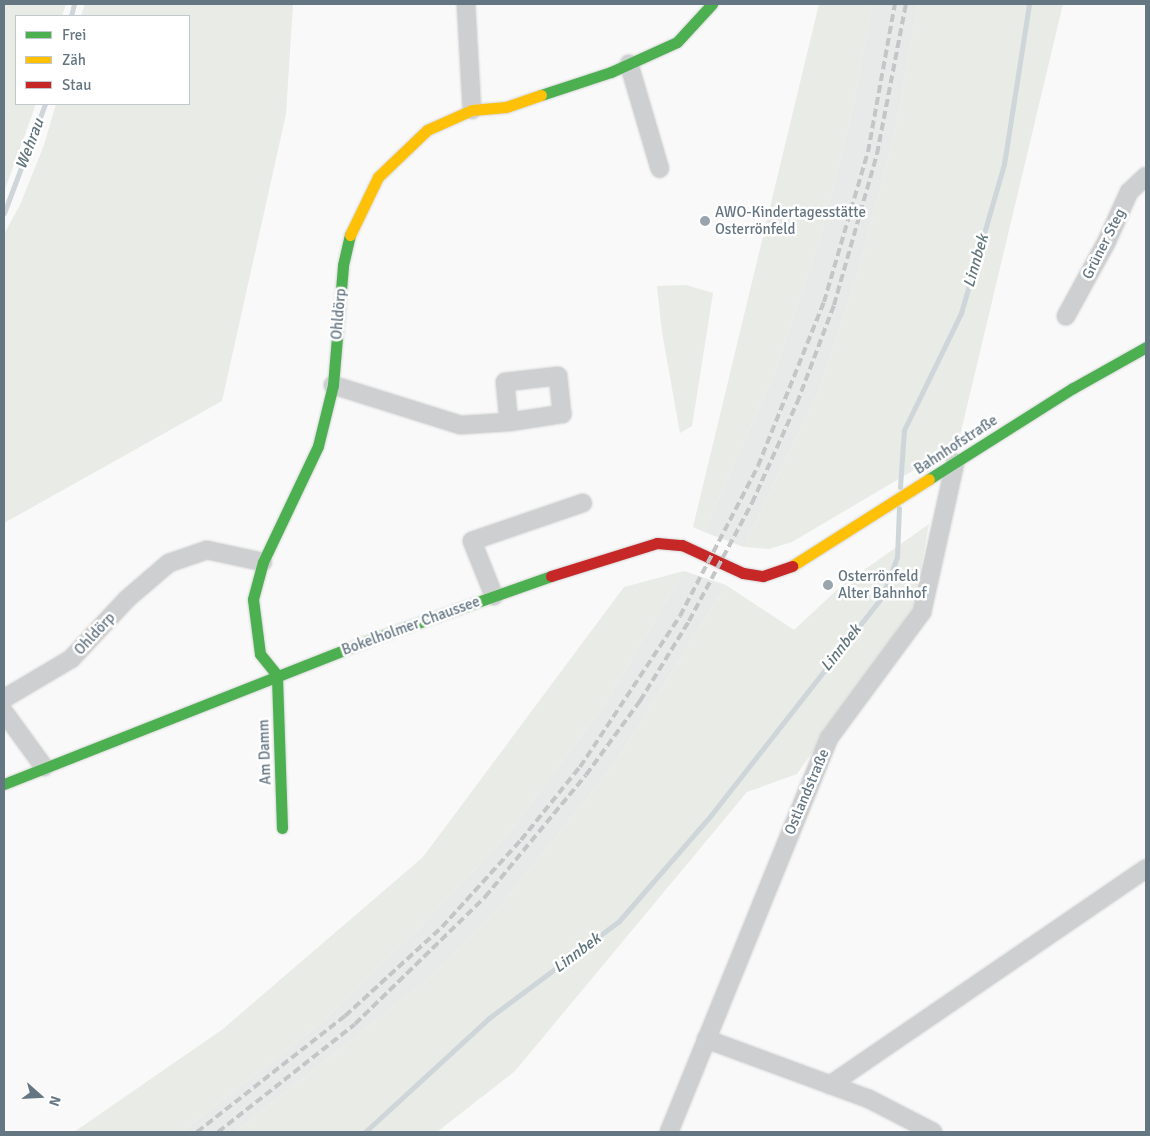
<!DOCTYPE html>
<html>
<head>
<meta charset="utf-8">
<style>
	body { margin:0 }
	#map { position:relative; width:1150px; height:1136px; overflow:hidden; background:#f9f9f9; font-family:Signika,sans-serif }
	div>[style] { position:absolute }
	.built>* { inset:0; background:#e8e9e9 }
	.green>* { inset:0; background:#e8ebe6 }
	.stream>* { height:5px; margin:-2.5px; padding:0 2.5px; transform-origin:2.5px; border-radius:2.5px; background:#ced6d9 }
	.roads { filter:drop-shadow(0 0 1px #d5d6d7) drop-shadow(0 0 1px #d5d6d7) }
	.street>* { height:18px; margin:-9px; padding:0 9px; transform-origin:9px; border-radius:9px; background:#cecfd0 }
	.fast>* { height:11px; margin:-5.5px; padding:0 5.5px; transform-origin:5.5px; border-radius:5.5px; background:#4caf50 }
	.slow>* { height:11px; margin:-5.5px; padding:0 5.5px; transform-origin:5.5px; border-radius:5.5px; background:#ffc107 }
	.jam>* { height:11px; margin:-5.5px; padding:0 5.5px; transform-origin:5.5px; border-radius:5.5px; background:#c62828 }
	.rail>* { height:4px; margin-top:-2px; transform-origin:0; background:repeating-linear-gradient(90deg,#c3c5c6 0 8px,transparent 0 12px) }
	.dots>* { width:14px; height:14px; translate:-50% -50%; box-sizing:border-box; border:2px solid #fff; border-radius:50% }
	span { translate:-50% -50%; white-space:nowrap; text-align:center; line-height:1.15; -webkit-text-stroke:5px #fff; paint-order:stroke }
	.poi-label { font-size:15px; color:#657683 }
	.left { translate:0 -50%; text-align:left }
	.street-label { font-size:15px; color:#657683 }
	.water-label { font-size:16px; color:#60757c; font-style:italic }
	.frame { position:absolute; inset:0; border:5px solid #657683; pointer-events:none }
	.legend { position:absolute; left:15px; top:15px; width:175px; height:90px; box-sizing:border-box; background:#fff; border:1px solid #c1c8cd; margin:0; padding:6px 9px; list-style:none; font-size:15px; color:#657683 }
	.legend li { display:flex; align-items:center; gap:10px; height:25px }
	.legend b { width:25px; border:1px solid #c1c8cd }
	.north { position:absolute; left:15px; top:1071px; width:50px; height:50px; -webkit-text-stroke:4px #fff; paint-order:stroke; rotate:109deg; font-size:14px; font-weight:700; line-height:20px; text-align:center; color:#657683 }
	.north::after { content:''; display:block; margin:auto; width:18px; height:22px; background:#657683; clip-path:polygon(50% 0,100% 100%,50% 72%,0 100%) }
</style>
</head>
<body>
<div id="map">
	<div class="built">
		<div style="clip-path:polygon(872px 4px,918px 4px,896px 127px,862px 260px,820px 388px,744px 547px,704px 532px,774px 374px,818px 245px,851px 116px)"></div>
		<div style="clip-path:polygon(684px 571px,726px 585px,614px 765px,501px 905px,428px 979px,235px 1132px,182px 1132px,323px 1021px,422px 925px,508px 834px,605px 704px)"></div>
	</div>
	<div class="green">
		<div style="clip-path:polygon(4px 4px,66px 4px,62px 16px,16px 16px,16px 104px,36px 104px,4px 192px)"></div>
		<div style="clip-path:polygon(85px 4px,293px 4px,286px 114px,222px 401px,4px 523px,4px 234px,20px 205px,44px 145px,56px 104px,189px 104px,189px 16px,81px 16px)"></div>
		<div style="clip-path:polygon(819px 4px,872px 4px,851px 116px,818px 245px,774px 374px,704px 532px,693px 527px)"></div>
		<div style="clip-path:polygon(918px 4px,1063px 4px,958px 444px,792px 542px,769px 549px,744px 547px,820px 388px,862px 260px,896px 127px)"></div>
		<div style="clip-path:polygon(686px 285px,713px 293px,692px 426px,680px 433px,662px 332px,657px 286px)"></div>
		<div style="clip-path:polygon(929px 524px,914px 606px,797px 774px,747px 792px,515px 1071px,437px 1132px,235px 1132px,428px 979px,501px 905px,614px 765px,726px 585px,794px 630px,840px 587px)"></div>
		<div style="clip-path:polygon(684px 571px,605px 704px,508px 834px,422px 925px,323px 1021px,182px 1132px,74px 1132px,223px 1029px,423px 857px,624px 587px)"></div>
	</div>
	<div class="stream">
		<div style="left:71px;top:16px;width:12px;rotate:-76deg"></div>
		<div style="left:4px;top:213px;width:116px;rotate:-69.4deg"></div>
		<div style="left:900px;top:487px;width:57px;rotate:-86deg"></div>
		<div style="left:904px;top:430px;width:130px;rotate:-64deg"></div>
		<div style="left:961px;top:313px;width:155px;rotate:-73.9deg"></div>
		<div style="left:1004px;top:164px;width:162px;rotate:-81.1deg"></div>
		<div style="left:365px;top:1132px;width:168px;rotate:-42.6deg"></div>
		<div style="left:489px;top:1018px;width:162px;rotate:-36.7deg"></div>
		<div style="left:619px;top:921px;width:140px;rotate:-49deg"></div>
		<div style="left:711px;top:815px;width:277px;rotate:-51.9deg"></div>
		<div style="left:882px;top:597px;width:43px;rotate:-69.4deg"></div>
		<div style="left:897px;top:557px;width:49px;rotate:-87.7deg"></div>
	</div>
	<div class="roads">
		<div class="street">
			<div style="left:466px;top:4px;width:106px;rotate:86.8deg"></div>
			<div style="left:629px;top:64px;width:109px;rotate:73.6deg"></div>
			<div style="left:1066px;top:316px;width:83px;rotate:-61.3deg"></div>
			<div style="left:1106px;top:243px;width:56px;rotate:-65.7deg"></div>
			<div style="left:1129px;top:192px;width:23px;rotate:-43deg"></div>
			<div style="left:333px;top:385px;width:134px;rotate:17.4deg"></div>
			<div style="left:461px;top:425px;width:48px;rotate:-3.6deg"></div>
			<div style="left:509px;top:422px;width:54px;rotate:-8.6deg"></div>
			<div style="left:562px;top:414px;width:38px;rotate:-96deg"></div>
			<div style="left:558px;top:376px;width:53px;rotate:173.5deg"></div>
			<div style="left:505px;top:382px;width:40px;rotate:84.3deg"></div>
			<div style="left:494px;top:596px;width:59px;rotate:-111.8deg"></div>
			<div style="left:472px;top:541px;width:117px;rotate:-18.9deg"></div>
			<div style="left:5px;top:698px;width:77px;rotate:-30.6deg"></div>
			<div style="left:71px;top:659px;width:82px;rotate:-47deg"></div>
			<div style="left:127px;top:599px;width:55px;rotate:-40.6deg"></div>
			<div style="left:169px;top:563px;width:40px;rotate:-18.9deg"></div>
			<div style="left:207px;top:550px;width:57px;rotate:12.1deg"></div>
			<div style="left:4px;top:712px;width:68px;rotate:54deg"></div>
			<div style="left:706px;top:1039px;width:174px;rotate:20.2deg"></div>
			<div style="left:869px;top:1099px;width:72px;rotate:27.3deg"></div>
			<div style="left:830px;top:1085px;width:383px;rotate:-34.4deg"></div>
			<div style="left:669px;top:1132px;width:425px;rotate:-67.9deg"></div>
			<div style="left:829px;top:738px;width:157px;rotate:-53.6deg"></div>
			<div style="left:922px;top:612px;width:153px;rotate:-77.5deg"></div>
		</div>
		<div class="fast">
			<div style="left:541px;top:95px;width:74px;rotate:-18.2deg"></div>
			<div style="left:611px;top:72px;width:72px;rotate:-24.4deg"></div>
			<div style="left:677px;top:42px;width:52px;rotate:-47.4deg"></div>
			<div style="left:929px;top:479px;width:170px;rotate:-32.3deg"></div>
			<div style="left:1073px;top:388px;width:84px;rotate:-29.3deg"></div>
			<div style="left:4px;top:784px;width:402px;rotate:-21.5deg"></div>
			<div style="left:378px;top:637px;width:183px;rotate:-19.4deg"></div>
			<div style="left:282px;top:828px;width:153px;rotate:-91.9deg"></div>
			<div style="left:277px;top:675px;width:27px;rotate:-129deg"></div>
			<div style="left:260px;top:654px;width:55px;rotate:-97.3deg"></div>
			<div style="left:253px;top:599px;width:38px;rotate:-75deg"></div>
			<div style="left:263px;top:562px;width:128px;rotate:-64.6deg"></div>
			<div style="left:318px;top:446px;width:63px;rotate:-76.2deg"></div>
			<div style="left:333px;top:385px;width:120px;rotate:-85.2deg"></div>
			<div style="left:343px;top:265px;width:31px;rotate:-77deg"></div>
		</div>
		<div class="slow">
			<div style="left:350px;top:235px;width:64px;rotate:-64.2deg"></div>
			<div style="left:378px;top:177px;width:68px;rotate:-43.8deg"></div>
			<div style="left:427px;top:130px;width:49px;rotate:-24deg"></div>
			<div style="left:472px;top:110px;width:34px;rotate:-5deg"></div>
			<div style="left:506px;top:107px;width:37px;rotate:-19deg"></div>
			<div style="left:792px;top:566px;width:162px;rotate:-32.4deg"></div>
		</div>
		<div class="jam">
			<div style="left:551px;top:576px;width:111px;rotate:-17.3deg"></div>
			<div style="left:657px;top:543px;width:25px;rotate:5deg"></div>
			<div style="left:682px;top:545px;width:67px;rotate:24.7deg"></div>
			<div style="left:743px;top:573px;width:20px;rotate:9deg"></div>
			<div style="left:763px;top:576px;width:31px;rotate:-19deg"></div>
		</div>
	</div>
	<div class="rail">
		<div style="left:197px;top:1132px;width:188px;rotate:-38.1deg"></div>
		<div style="left:345px;top:1016px;width:132px;rotate:-42.5deg"></div>
		<div style="left:442px;top:927px;width:118px;rotate:-47.8deg"></div>
		<div style="left:521px;top:840px;width:94px;rotate:-51.1deg"></div>
		<div style="left:580px;top:767px;width:181px;rotate:-56.5deg"></div>
		<div style="left:680px;top:616px;width:169px;rotate:-62.5deg"></div>
		<div style="left:758px;top:466px;width:177px;rotate:-68.1deg"></div>
		<div style="left:824px;top:302px;width:156px;rotate:-73.7deg"></div>
		<div style="left:868px;top:152px;width:150px;rotate:-79.7deg"></div>
		<div style="left:218px;top:1132px;width:174px;rotate:-38.2deg"></div>
		<div style="left:355px;top:1024px;width:182px;rotate:-44.3deg"></div>
		<div style="left:485px;top:897px;width:158px;rotate:-50.4deg"></div>
		<div style="left:586px;top:775px;width:92px;rotate:-53.9deg"></div>
		<div style="left:640px;top:701px;width:94px;rotate:-58.5deg"></div>
		<div style="left:689px;top:621px;width:134px;rotate:-61.9deg"></div>
		<div style="left:752px;top:503px;width:110px;rotate:-65.8deg"></div>
		<div style="left:797px;top:403px;width:105px;rotate:-69.3deg"></div>
		<div style="left:834px;top:305px;width:157px;rotate:-74.1deg"></div>
		<div style="left:877px;top:154px;width:153px;rotate:-79.1deg"></div>
	</div>
	<div class="dots">
		<div style="left:705px;top:221px;background:#99a4ac"></div>
		<div style="left:828px;top:585px;background:#99a4ac"></div>
	</div>
	<div class="poi-label">
		<span class="left" style="left:715px;top:221px">AWO-Kindertagesstätte<br>Osterrönfeld</span>
		<span class="left" style="left:838px;top:585px">Osterrönfeld<br>Alter Bahnhof</span>
	</div>
	<div class="street-label">
		<span style="left:1104px;top:244px;rotate:-63deg">Grüner Steg</span>
		<span style="left:339px;top:314px;rotate:-85deg">Ohldörp</span>
		<span style="left:956px;top:445px;rotate:-33deg">Bahnhofstraße</span>
		<span style="left:411px;top:626px;rotate:-20deg">Bokelholmer Chaussee</span>
		<span style="left:95px;top:634px;rotate:-47deg">Ohldörp</span>
		<span style="left:265px;top:752px;rotate:-92deg">Am Damm</span>
		<span style="left:807px;top:792px;rotate:-67deg">Ostlandstraße</span>
	</div>
	<div class="water-label">
		<span style="left:30px;top:144px;rotate:-69deg">Wehrau</span>
		<span style="left:976px;top:261px;rotate:-74deg">Linnbek</span>
		<span style="left:841px;top:648px;rotate:-52deg">Linnbek</span>
		<span style="left:577px;top:953px;rotate:-37deg">Linnbek</span>
	</div>
	<div class="frame"></div>
	<ul class="legend">
	<li><b style="height:6px;background:#4caf50"></b>Frei</li>
	<li><b style="height:6px;background:#ffc107"></b>Zäh</li>
	<li><b style="height:6px;background:#c62828"></b>Stau</li>
	</ul>
	<div class="north">N</div>
</div>
</body>
</html>
